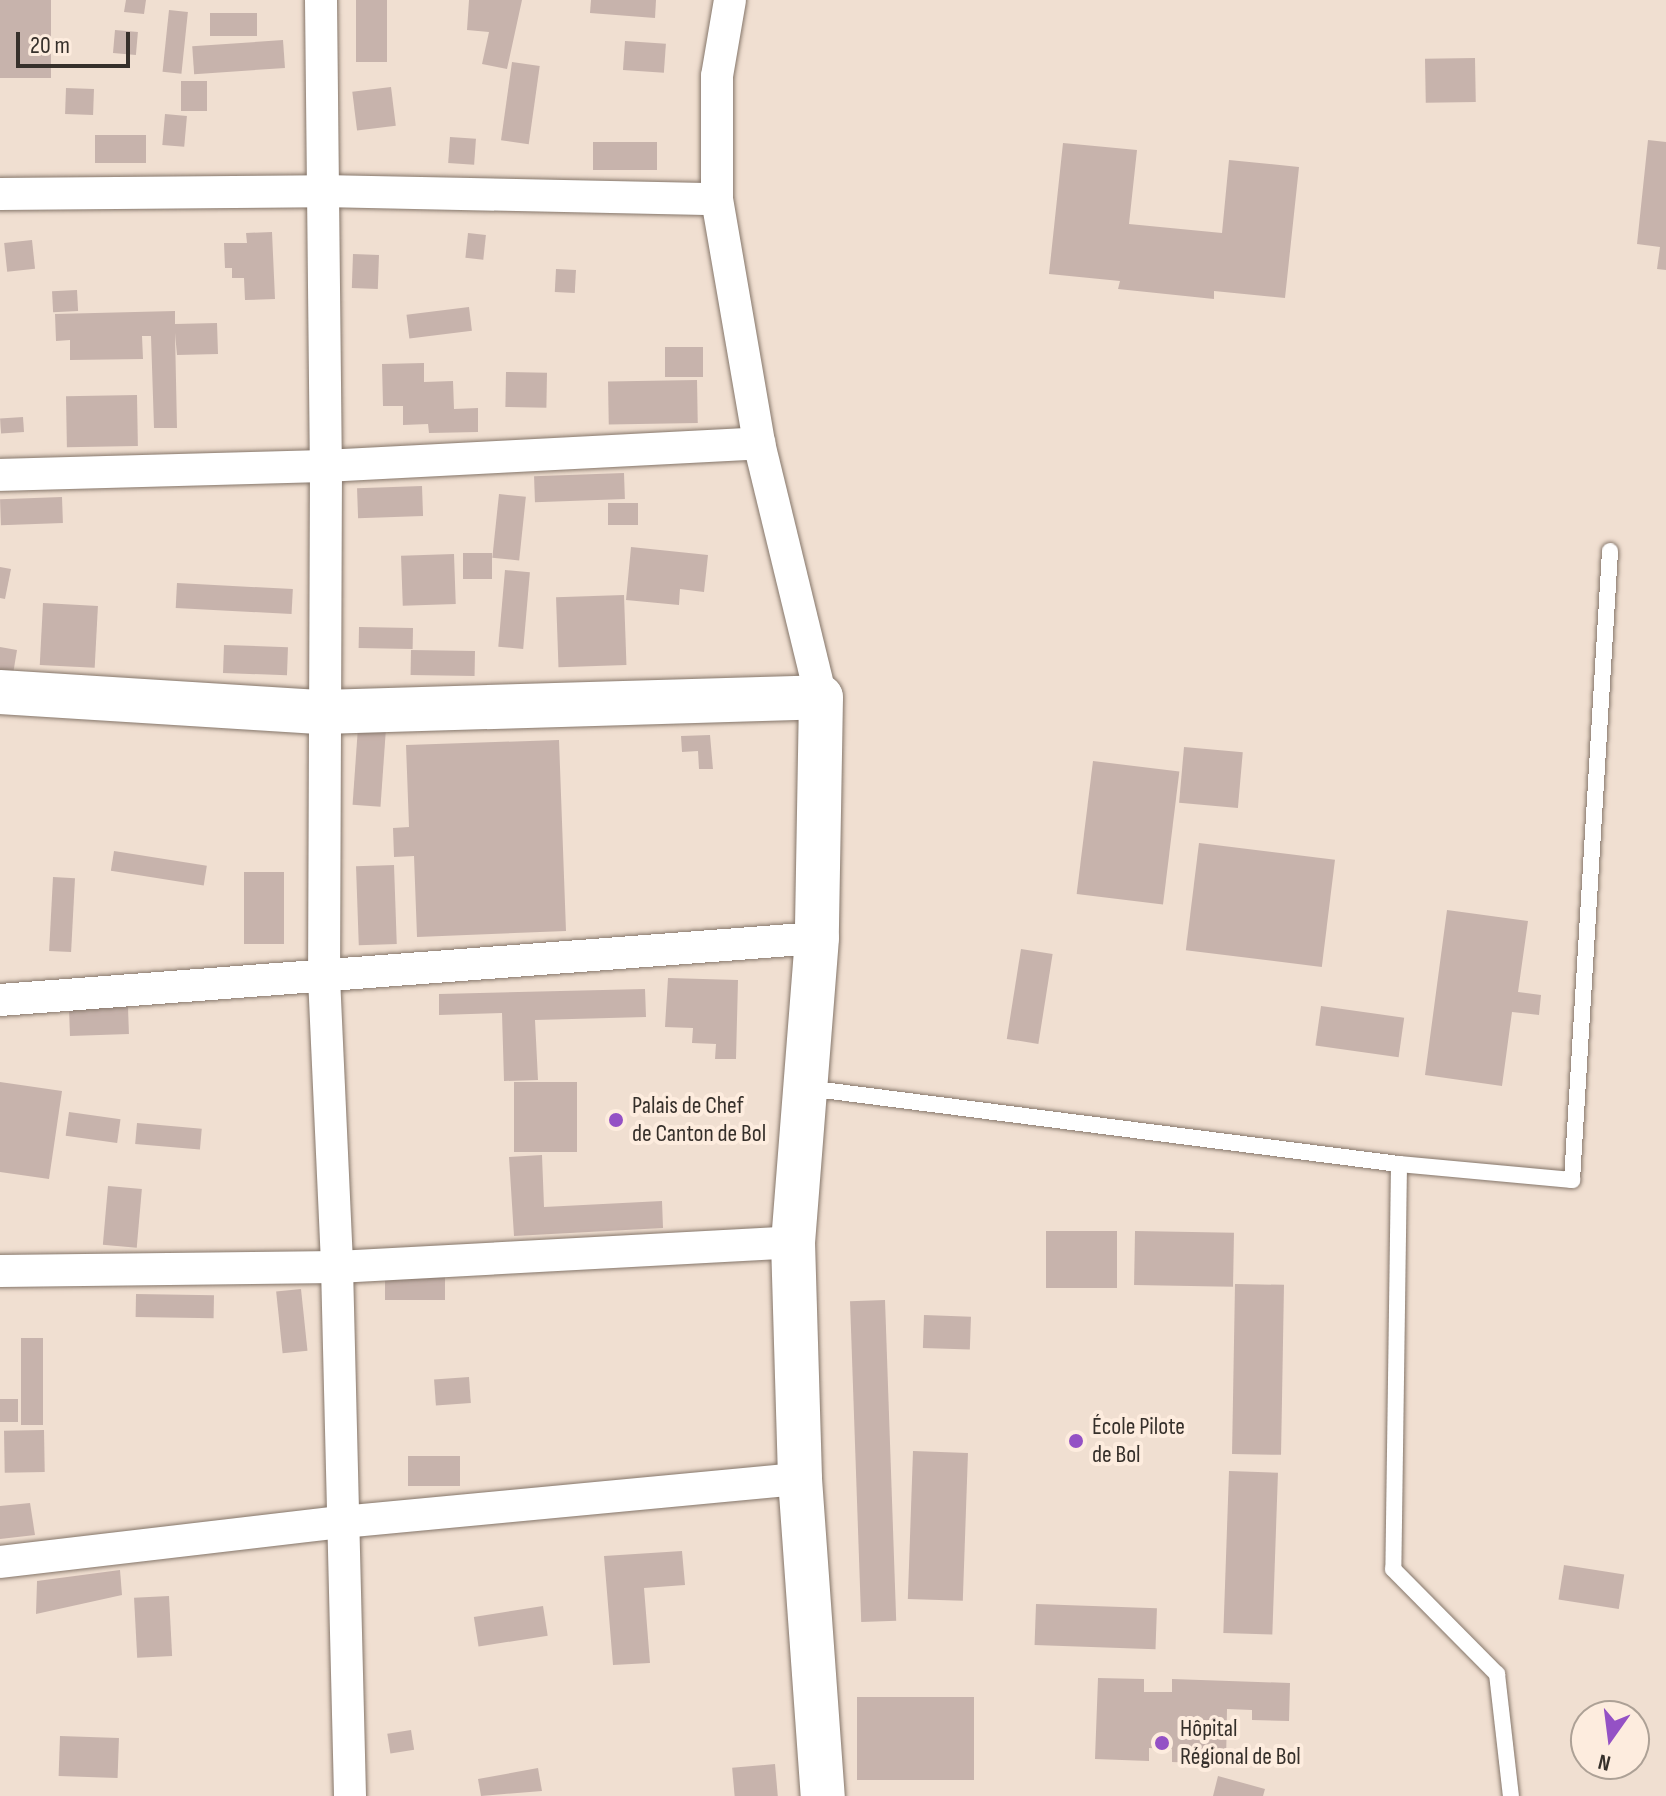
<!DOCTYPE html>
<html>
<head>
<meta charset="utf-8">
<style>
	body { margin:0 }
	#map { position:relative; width:1666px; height:1796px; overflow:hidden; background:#f0dfd1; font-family:"Sofia Sans Condensed",sans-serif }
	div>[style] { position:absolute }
	.building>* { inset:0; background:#c7b3ac; transform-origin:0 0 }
	.roads { filter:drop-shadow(0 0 2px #85766a) drop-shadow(0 0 2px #85766a) }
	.lane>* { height:16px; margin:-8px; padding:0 8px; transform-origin:8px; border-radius:8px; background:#fff }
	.street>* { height:32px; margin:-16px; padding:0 16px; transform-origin:16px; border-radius:16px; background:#fff }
	.secondary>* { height:44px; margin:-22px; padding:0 22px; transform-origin:22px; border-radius:22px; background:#fff }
	.dots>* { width:22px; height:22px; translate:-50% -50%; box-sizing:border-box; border:4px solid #fdecde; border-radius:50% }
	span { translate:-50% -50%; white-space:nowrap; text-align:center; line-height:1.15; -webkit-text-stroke:8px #fdecde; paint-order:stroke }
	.poi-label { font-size:24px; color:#36302b }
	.left { translate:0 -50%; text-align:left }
	.north { position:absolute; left:1570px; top:1700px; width:80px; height:80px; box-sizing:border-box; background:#fdecde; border:2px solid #ada196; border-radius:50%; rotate:194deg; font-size:22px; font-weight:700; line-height:32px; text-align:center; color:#36302b }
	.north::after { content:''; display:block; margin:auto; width:28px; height:36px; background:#9451c5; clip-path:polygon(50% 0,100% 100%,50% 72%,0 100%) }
	.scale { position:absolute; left:16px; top:32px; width:114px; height:36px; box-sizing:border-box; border:4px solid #36302b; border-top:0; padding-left:10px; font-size:24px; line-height:28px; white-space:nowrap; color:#36302b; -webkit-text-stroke:6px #fdecde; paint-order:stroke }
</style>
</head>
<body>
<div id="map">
	<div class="building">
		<div style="left:0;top:0;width:51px;height:78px"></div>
		<div style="clip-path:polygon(126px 0,146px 0,144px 14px,124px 12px)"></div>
		<div style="left:356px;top:0;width:31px;height:62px"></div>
		<div style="clip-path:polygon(469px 0,522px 0,507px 69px,482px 64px,489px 32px,467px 30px)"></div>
		<div style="clip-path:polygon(591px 0,656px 0,655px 18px,590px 13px)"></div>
		<div style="left:169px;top:10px;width:19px;height:62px;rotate:6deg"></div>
		<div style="left:210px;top:13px;width:47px;height:23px"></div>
		<div style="left:115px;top:30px;width:23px;height:23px;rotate:5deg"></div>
		<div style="left:283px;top:40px;width:28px;height:91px;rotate:86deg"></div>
		<div style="left:625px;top:41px;width:41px;height:29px;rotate:4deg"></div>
		<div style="left:1475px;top:58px;width:44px;height:50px;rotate:89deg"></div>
		<div style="left:512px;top:62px;width:28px;height:79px;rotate:8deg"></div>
		<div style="left:181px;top:81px;width:26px;height:30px"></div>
		<div style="left:391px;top:87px;width:39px;height:39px;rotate:83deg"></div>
		<div style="left:66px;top:88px;width:28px;height:26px;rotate:2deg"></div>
		<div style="left:165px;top:114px;width:22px;height:31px;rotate:5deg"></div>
		<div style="left:95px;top:135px;width:51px;height:28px"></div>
		<div style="left:450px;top:137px;width:26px;height:26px;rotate:4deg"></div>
		<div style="clip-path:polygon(1648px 140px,1666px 142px,1666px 270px,1657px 269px,1660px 247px,1637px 244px)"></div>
		<div style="left:593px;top:142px;width:64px;height:28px"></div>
		<div style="clip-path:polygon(1063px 143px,1137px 150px,1129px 224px,1222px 233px,1229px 160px,1299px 167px,1285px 298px,1214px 291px,1214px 299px,1118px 289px,1120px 281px,1049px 274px)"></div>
		<div style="clip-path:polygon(272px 232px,275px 299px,245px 300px,244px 278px,232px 278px,232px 268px,225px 268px,224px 243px,247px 243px,246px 233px)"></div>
		<div style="left:468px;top:233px;width:18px;height:25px;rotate:6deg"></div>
		<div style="left:32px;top:240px;width:29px;height:28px;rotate:84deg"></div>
		<div style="left:353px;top:254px;width:26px;height:34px;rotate:2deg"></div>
		<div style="left:556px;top:269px;width:20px;height:23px;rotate:3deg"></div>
		<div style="left:77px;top:290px;width:21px;height:25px;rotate:87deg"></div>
		<div style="left:469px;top:307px;width:24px;height:63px;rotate:83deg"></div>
		<div style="clip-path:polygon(175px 311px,175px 324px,217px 323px,218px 354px,177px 355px,175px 333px,177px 428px,154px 428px,151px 336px,142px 336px,143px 359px,70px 360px,70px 340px,56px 341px,55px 314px)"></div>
		<div style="left:665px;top:347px;width:38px;height:30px"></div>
		<div style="clip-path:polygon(424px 363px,424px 382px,453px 381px,454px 409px,478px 408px,478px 432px,429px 433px,428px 424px,403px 425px,403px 406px,383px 406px,382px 364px)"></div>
		<div style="left:506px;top:372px;width:41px;height:35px;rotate:1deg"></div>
		<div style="left:697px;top:380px;width:43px;height:89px;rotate:89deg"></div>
		<div style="left:137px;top:395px;width:51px;height:71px;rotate:89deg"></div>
		<div style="left:23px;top:417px;width:15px;height:23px;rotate:86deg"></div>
		<div style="left:624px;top:473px;width:26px;height:90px;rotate:88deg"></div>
		<div style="left:422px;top:486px;width:30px;height:65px;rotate:88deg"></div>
		<div style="left:499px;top:494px;width:27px;height:64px;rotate:6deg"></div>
		<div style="left:62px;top:497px;width:26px;height:62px;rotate:88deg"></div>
		<div style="left:638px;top:503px;width:22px;height:30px;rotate:90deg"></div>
		<div style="clip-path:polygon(631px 547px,708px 555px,704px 592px,680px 589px,679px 605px,626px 600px)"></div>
		<div style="left:492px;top:553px;width:26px;height:29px;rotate:90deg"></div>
		<div style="left:454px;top:554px;width:50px;height:53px;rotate:88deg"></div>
		<div style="clip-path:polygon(0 567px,11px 569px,5px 599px,0 598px)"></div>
		<div style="left:505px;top:570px;width:25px;height:77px;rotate:5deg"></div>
		<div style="left:177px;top:583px;width:116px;height:25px;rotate:3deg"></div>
		<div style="left:624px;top:595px;width:70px;height:68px;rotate:88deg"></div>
		<div style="left:43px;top:603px;width:55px;height:62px;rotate:3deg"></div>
		<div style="left:359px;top:627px;width:54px;height:21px;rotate:1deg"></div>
		<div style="left:224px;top:645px;width:64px;height:28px;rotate:2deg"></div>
		<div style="clip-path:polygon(0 647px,17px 650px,13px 674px,0 672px)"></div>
		<div style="left:411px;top:650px;width:64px;height:25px;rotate:1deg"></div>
		<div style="left:358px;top:727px;width:28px;height:78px;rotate:4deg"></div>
		<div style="clip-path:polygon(710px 735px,713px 769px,699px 769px,698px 751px,682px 752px,681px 736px)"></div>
		<div style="clip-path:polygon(559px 740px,566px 931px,417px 937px,414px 856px,394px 857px,393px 828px,409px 827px,406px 745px)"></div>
		<div style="left:1184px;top:747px;width:59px;height:56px;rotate:5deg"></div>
		<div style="left:1093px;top:761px;width:87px;height:134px;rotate:7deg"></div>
		<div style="left:1199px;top:843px;width:137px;height:108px;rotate:7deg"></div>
		<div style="left:114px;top:851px;width:94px;height:20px;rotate:9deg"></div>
		<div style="left:394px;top:865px;width:79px;height:38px;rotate:88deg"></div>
		<div style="left:284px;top:872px;width:72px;height:40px;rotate:90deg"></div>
		<div style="left:53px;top:877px;width:22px;height:74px;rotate:3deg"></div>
		<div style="clip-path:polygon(1447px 910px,1528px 921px,1518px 992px,1541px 995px,1539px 1015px,1512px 1012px,1502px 1086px,1425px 1075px)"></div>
		<div style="left:1021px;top:949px;width:32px;height:91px;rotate:9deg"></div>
		<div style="clip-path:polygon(668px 978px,738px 980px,736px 1059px,715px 1059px,716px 1044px,692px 1043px,693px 1028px,665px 1027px)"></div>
		<div style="clip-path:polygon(645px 989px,646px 1017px,535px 1020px,538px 1080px,504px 1081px,502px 1013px,439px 1015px,439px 994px)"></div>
		<div style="left:1321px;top:1006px;width:84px;height:40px;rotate:8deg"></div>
		<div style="left:128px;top:1007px;width:27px;height:59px;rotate:88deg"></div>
		<div style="clip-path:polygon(0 1082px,62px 1091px,49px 1179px,0 1172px)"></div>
		<div style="left:514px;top:1082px;width:63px;height:70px"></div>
		<div style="left:69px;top:1112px;width:52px;height:24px;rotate:8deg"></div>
		<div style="left:137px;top:1123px;width:65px;height:21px;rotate:5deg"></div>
		<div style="clip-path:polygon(542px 1155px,544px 1207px,662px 1201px,663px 1228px,514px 1236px,509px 1157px)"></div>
		<div style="left:108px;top:1186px;width:34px;height:59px;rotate:5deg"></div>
		<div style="left:1046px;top:1231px;width:71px;height:57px"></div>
		<div style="left:1135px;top:1231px;width:99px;height:54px;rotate:1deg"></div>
		<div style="left:445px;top:1274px;width:26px;height:60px;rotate:90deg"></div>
		<div style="left:1235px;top:1284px;width:49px;height:170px;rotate:1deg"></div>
		<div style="left:301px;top:1289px;width:62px;height:25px;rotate:84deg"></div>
		<div style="left:136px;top:1294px;width:78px;height:23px;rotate:1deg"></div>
		<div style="left:885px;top:1300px;width:321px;height:35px;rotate:88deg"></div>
		<div style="left:924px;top:1315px;width:47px;height:33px;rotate:2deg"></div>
		<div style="left:21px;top:1338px;width:22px;height:87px"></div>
		<div style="left:469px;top:1377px;width:26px;height:35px;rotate:86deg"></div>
		<div style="left:0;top:1399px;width:18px;height:23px"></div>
		<div style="left:44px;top:1430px;width:42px;height:40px;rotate:89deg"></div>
		<div style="left:913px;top:1451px;width:55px;height:148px;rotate:2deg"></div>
		<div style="left:408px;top:1456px;width:52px;height:30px"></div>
		<div style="left:1229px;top:1471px;width:49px;height:162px;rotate:2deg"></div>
		<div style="clip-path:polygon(30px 1503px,35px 1535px,0 1539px,0 1506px)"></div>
		<div style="clip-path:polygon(682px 1551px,685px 1585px,644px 1588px,650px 1663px,613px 1665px,604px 1556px)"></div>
		<div style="left:1564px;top:1565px;width:61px;height:35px;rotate:9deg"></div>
		<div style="clip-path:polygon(120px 1570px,122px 1595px,36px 1614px,37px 1581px)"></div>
		<div style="left:169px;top:1596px;width:60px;height:35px;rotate:87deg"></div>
		<div style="left:1036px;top:1604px;width:121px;height:41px;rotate:2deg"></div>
		<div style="left:543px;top:1606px;width:30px;height:70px;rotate:81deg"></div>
		<div style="clip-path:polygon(1098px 1678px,1144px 1679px,1144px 1692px,1172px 1692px,1172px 1679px,1290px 1683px,1289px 1721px,1252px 1720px,1252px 1710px,1227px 1709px,1226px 1764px,1172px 1762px,1172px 1749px,1149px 1748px,1149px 1761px,1095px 1759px)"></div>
		<div style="left:857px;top:1697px;width:117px;height:83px"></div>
		<div style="left:411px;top:1730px;width:20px;height:24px;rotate:81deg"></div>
		<div style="left:60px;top:1736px;width:59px;height:40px;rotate:2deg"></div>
		<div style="left:775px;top:1764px;width:32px;height:43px;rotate:85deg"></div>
		<div style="clip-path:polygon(538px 1768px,542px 1791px,481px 1796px,478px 1779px)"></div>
		<div style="clip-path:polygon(1218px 1776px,1265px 1789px,1263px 1796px,1213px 1796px)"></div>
	</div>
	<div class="roads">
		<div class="lane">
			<div style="left:807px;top:1088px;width:597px;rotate:7.32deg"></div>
			<div style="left:1399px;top:1164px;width:174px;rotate:5.3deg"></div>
			<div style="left:1572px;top:1180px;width:630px;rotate:-86.54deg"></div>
			<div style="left:1399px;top:1164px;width:405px;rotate:90.8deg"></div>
			<div style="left:1393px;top:1569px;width:148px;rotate:45.3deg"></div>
			<div style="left:1497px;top:1674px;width:123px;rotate:83.5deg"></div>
		</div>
		<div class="street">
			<div style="left:321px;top:0;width:466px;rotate:89.4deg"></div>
			<div style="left:326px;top:466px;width:511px;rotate:90.22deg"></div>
			<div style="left:324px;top:977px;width:290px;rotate:87.4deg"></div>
			<div style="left:337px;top:1267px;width:529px;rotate:88.59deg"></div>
			<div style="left:730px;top:0;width:77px;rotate:99.7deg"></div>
			<div style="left:717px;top:76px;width:123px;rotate:90deg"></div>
			<div style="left:717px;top:199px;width:248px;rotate:80.2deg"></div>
			<div style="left:759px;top:443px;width:261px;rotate:76.3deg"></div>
			<div style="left:0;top:194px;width:322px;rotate:-0.5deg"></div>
			<div style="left:322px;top:191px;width:395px;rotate:1.2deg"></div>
			<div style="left:0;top:475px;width:326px;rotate:-1.6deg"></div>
			<div style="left:326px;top:466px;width:434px;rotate:-3deg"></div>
			<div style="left:0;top:1000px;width:819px;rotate:-4.34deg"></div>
			<div style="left:0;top:1271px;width:337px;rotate:-0.7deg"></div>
			<div style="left:337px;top:1267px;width:457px;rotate:-3.1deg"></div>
			<div style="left:0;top:1562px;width:344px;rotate:-6.7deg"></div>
			<div style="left:342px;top:1522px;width:460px;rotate:-5.4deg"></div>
		</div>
		<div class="secondary">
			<div style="left:0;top:692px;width:323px;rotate:3.6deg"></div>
			<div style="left:322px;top:712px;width:499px;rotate:-1.7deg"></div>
			<div style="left:821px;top:697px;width:241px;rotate:91deg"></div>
			<div style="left:817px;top:938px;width:305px;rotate:94.5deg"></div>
			<div style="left:793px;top:1242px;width:237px;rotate:88.3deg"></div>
			<div style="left:800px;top:1479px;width:318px;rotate:85.9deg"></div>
		</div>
	</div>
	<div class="dots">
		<div style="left:616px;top:1120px;background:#9451c5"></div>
		<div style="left:1076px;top:1441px;background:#9451c5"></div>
		<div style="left:1162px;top:1743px;background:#9451c5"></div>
	</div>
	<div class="poi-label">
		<span class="left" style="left:632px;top:1120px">Palais de Chef<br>de Canton de Bol</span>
		<span class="left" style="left:1092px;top:1441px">École Pilote<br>de Bol</span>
		<span class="left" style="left:1180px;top:1743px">Hôpital<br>Régional de Bol</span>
	</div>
	<div class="north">N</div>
	<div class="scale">20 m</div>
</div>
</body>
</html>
